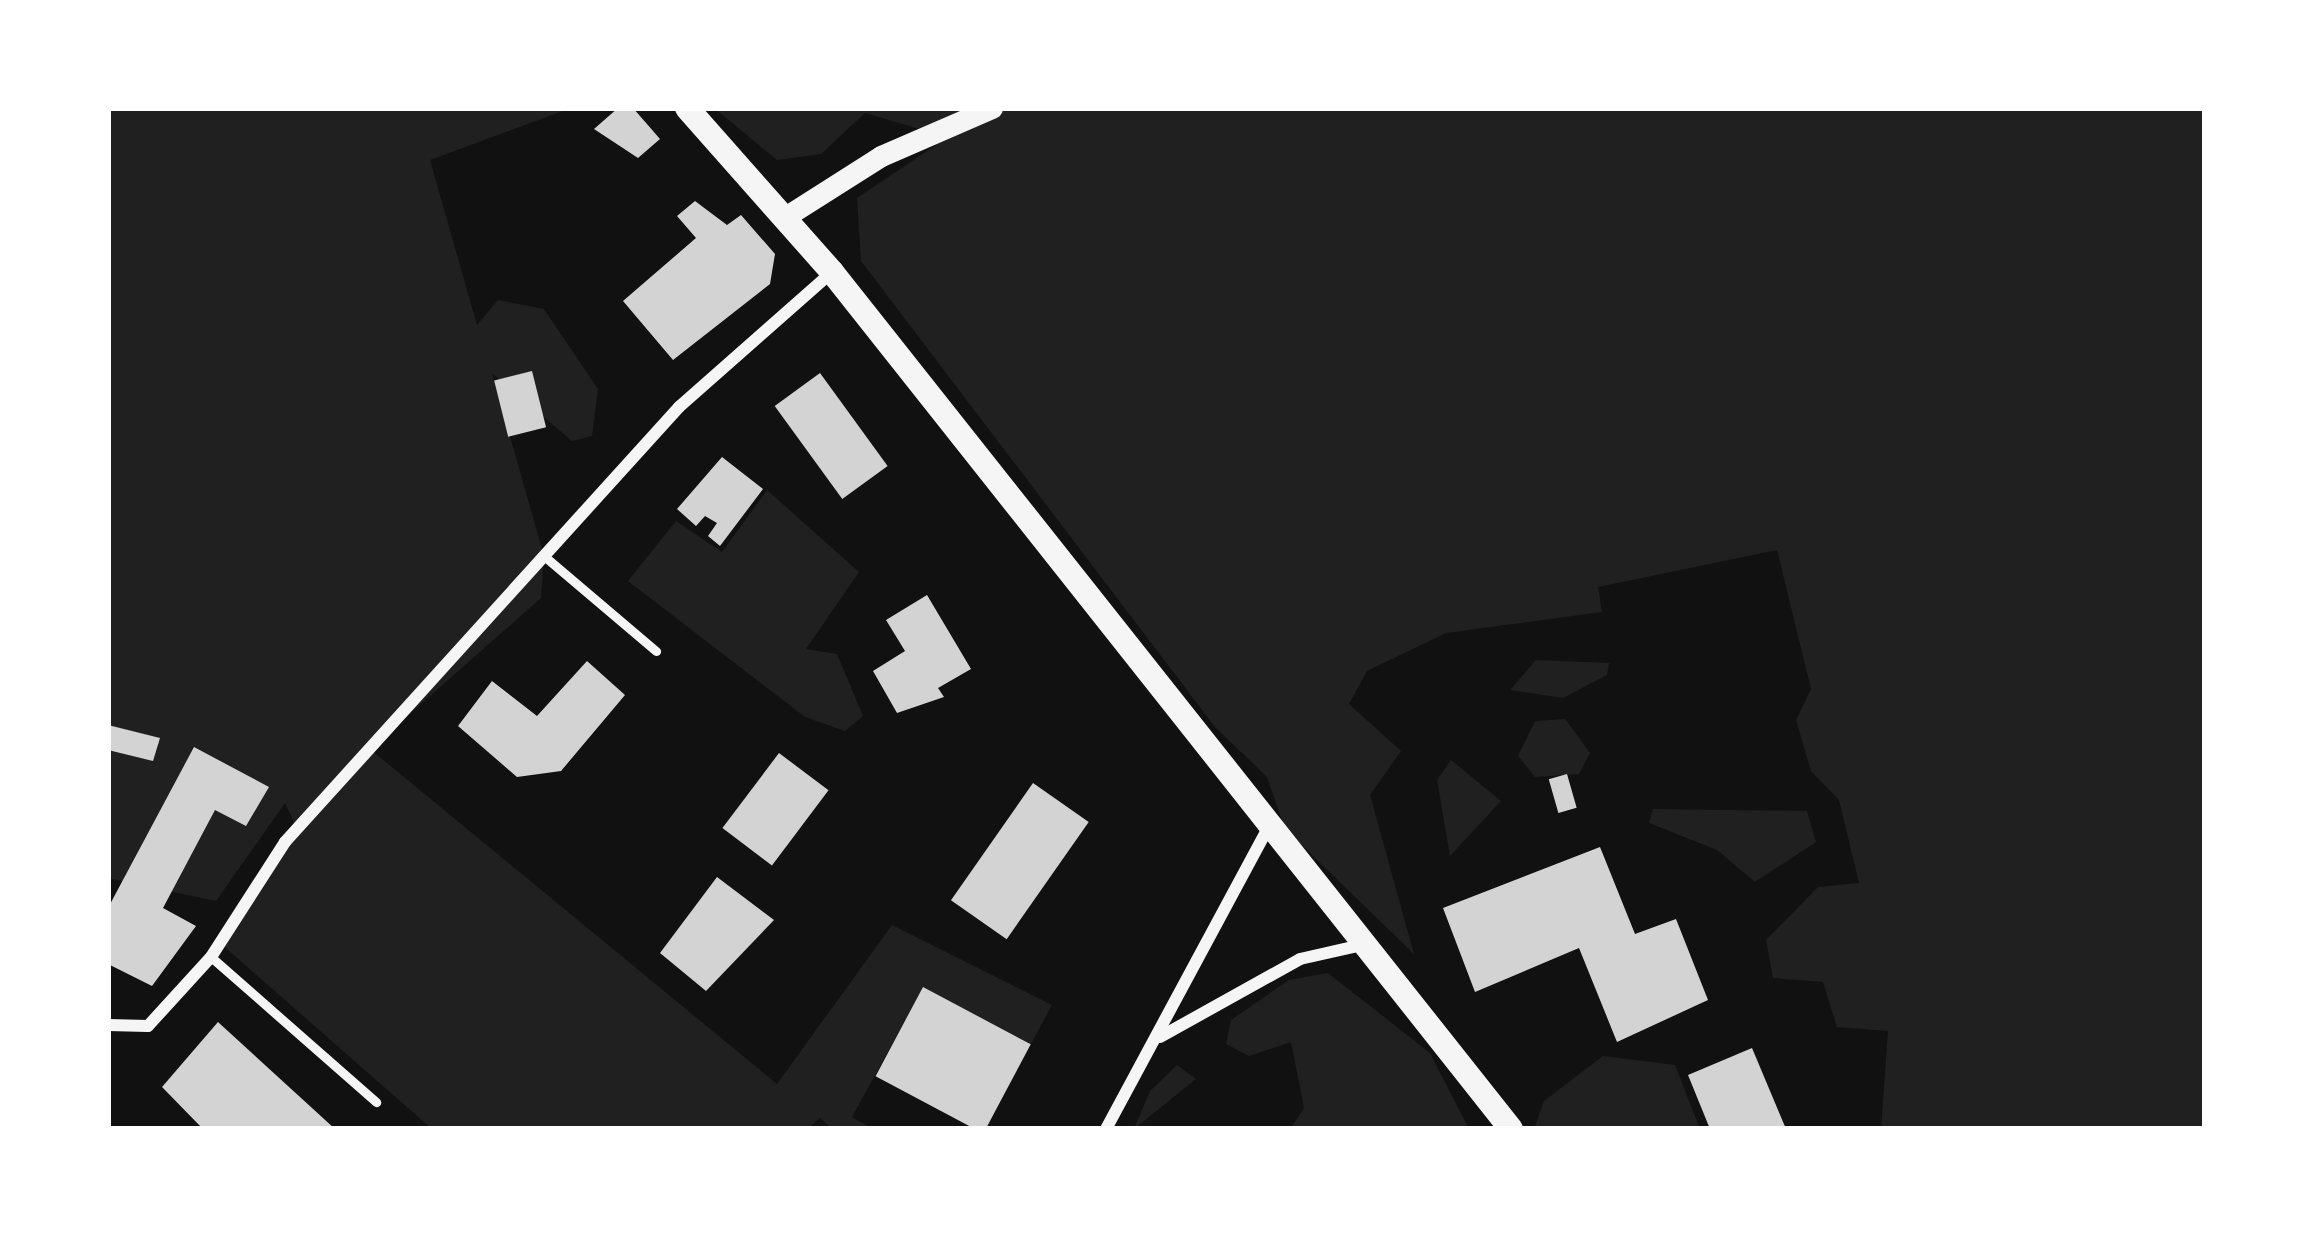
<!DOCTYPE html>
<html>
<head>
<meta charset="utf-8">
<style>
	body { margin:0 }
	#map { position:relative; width:2313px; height:1237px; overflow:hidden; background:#111; font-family:"Exo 2",sans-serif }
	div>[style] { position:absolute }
	.green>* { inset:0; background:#202020 }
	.building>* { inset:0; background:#d3d3d3; transform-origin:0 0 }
	.service>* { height:9px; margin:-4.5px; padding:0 4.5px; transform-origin:4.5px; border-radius:4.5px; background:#f5f5f5 }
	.minor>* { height:12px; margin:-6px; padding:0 6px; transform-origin:6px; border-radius:6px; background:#f5f5f5 }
	.tertiary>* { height:21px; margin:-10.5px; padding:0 10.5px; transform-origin:10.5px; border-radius:10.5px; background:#f5f5f5 }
	.secondary>* { height:24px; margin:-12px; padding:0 12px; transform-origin:12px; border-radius:12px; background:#f5f5f5 }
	span { translate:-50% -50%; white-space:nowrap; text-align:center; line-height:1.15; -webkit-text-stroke:12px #fff; paint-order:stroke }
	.frame { position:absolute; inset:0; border:111px solid #fff; pointer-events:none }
</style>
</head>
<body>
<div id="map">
	<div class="green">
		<div style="clip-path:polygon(108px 108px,571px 108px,430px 160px,477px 325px,498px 300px,544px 309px,598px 389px,592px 436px,572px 441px,492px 373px,544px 556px,541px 598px,370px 749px,777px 1084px,892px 925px,1052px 1005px,1031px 1044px,923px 988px,852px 1117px,873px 1129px,832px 1129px,820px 1118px,807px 1129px,432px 1129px,220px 943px,297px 829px,285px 803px,216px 901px,108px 878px)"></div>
		<div style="clip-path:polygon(714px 108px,2205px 108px,2205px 1129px,1881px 1129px,1888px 1031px,1837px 1027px,1823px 982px,1773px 978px,1766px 940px,1818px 887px,1859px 883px,1839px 800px,1811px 771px,1796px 720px,1811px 689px,1777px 550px,1598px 587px,1602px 612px,1446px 633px,1367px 671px,1349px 704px,1401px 751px,1370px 795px,1414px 954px,1285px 829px,1267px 777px,1215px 727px,861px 261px,857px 198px,948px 137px,865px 113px,821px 154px,777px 160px)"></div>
		<div style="clip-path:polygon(767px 490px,859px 572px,806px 649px,837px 654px,863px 716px,845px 731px,805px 717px,628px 581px,676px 521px,722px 552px)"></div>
		<div style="clip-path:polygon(1536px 660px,1609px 663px,1607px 675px,1563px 698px,1510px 690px)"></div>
		<div style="clip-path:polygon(1565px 719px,1590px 753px,1579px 774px,1535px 777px,1518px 756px,1535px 721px)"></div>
		<div style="clip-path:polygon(1451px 760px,1501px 801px,1450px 856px,1437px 780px)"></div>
		<div style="clip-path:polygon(1653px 809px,1807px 811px,1816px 842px,1755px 882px,1717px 850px,1649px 823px)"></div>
		<div style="clip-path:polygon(1328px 973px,1430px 1053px,1469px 1129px,1290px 1129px,1304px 1108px,1291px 1042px,1249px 1056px,1226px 1044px,1231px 1020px,1289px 980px)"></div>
		<div style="clip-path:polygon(1603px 1056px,1675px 1065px,1700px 1129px,1534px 1129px,1544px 1101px)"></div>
		<div style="clip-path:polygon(1177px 1065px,1196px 1079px,1134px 1129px,1150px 1091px)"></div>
	</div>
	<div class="building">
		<div style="clip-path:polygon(618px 108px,633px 108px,660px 139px,638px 158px,594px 129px)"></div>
		<div style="clip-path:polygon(695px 201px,727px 225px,741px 215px,775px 254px,770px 284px,673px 360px,623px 301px,696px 238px,677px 216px)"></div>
		<div style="left:532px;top:371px;width:58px;height:39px;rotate:76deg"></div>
		<div style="left:820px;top:373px;width:115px;height:56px;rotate:54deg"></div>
		<div style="clip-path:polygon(722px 457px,763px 489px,720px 546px,708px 536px,717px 523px,705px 516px,696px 526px,677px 509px)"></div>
		<div style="clip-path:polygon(927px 595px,971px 669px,938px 688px,944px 697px,897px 713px,873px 671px,905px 651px,886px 620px)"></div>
		<div style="clip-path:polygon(587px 661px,625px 695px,561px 771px,517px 777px,458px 726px,492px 681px,537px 716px)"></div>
		<div style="clip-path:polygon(108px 725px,160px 738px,153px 761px,108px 750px)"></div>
		<div style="clip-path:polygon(194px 747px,269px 787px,246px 826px,215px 810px,163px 908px,196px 926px,152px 986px,108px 964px,108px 908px)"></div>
		<div style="left:779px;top:753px;width:62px;height:94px;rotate:37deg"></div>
		<div style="left:1567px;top:774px;width:35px;height:19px;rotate:74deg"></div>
		<div style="left:1033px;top:783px;width:68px;height:143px;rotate:35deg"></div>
		<div style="clip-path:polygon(1600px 847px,1635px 934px,1676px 919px,1708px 1000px,1617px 1042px,1579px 948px,1475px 992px,1443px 908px)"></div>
		<div style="clip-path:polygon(717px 877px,774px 920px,706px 991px,660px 953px)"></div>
		<div style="left:923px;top:987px;width:122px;height:101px;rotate:28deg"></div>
		<div style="clip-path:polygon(218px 1022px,335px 1129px,203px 1129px,162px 1087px)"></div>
		<div style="clip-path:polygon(1752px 1048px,1786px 1129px,1710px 1129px,1688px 1075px)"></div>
	</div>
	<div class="service">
		<div style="left:544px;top:556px;width:147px;rotate:40.3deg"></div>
		<div style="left:211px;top:957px;width:220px;rotate:41.3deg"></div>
	</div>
	<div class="minor">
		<div style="left:108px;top:1025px;width:40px;rotate:1.4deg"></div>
		<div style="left:148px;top:1026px;width:93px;rotate:-47.6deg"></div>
		<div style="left:211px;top:957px;width:137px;rotate:-57.2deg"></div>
		<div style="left:285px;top:842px;width:587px;rotate:-47.83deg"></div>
		<div style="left:679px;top:407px;width:204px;rotate:-41.4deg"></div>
		<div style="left:1160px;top:1037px;width:160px;rotate:-29.1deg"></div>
		<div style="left:1300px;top:959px;width:64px;rotate:-12.7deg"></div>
		<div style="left:1106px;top:1129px;width:344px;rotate:-61.7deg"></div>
	</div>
	<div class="tertiary">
		<div style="left:785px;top:217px;width:114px;rotate:-32.4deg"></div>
		<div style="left:881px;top:156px;width:121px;rotate:-23.4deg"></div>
	</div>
	<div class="secondary">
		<div style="left:687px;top:108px;width:219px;rotate:48.5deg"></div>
		<div style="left:832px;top:272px;width:1093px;rotate:51.61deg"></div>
	</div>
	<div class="frame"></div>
</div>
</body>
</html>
